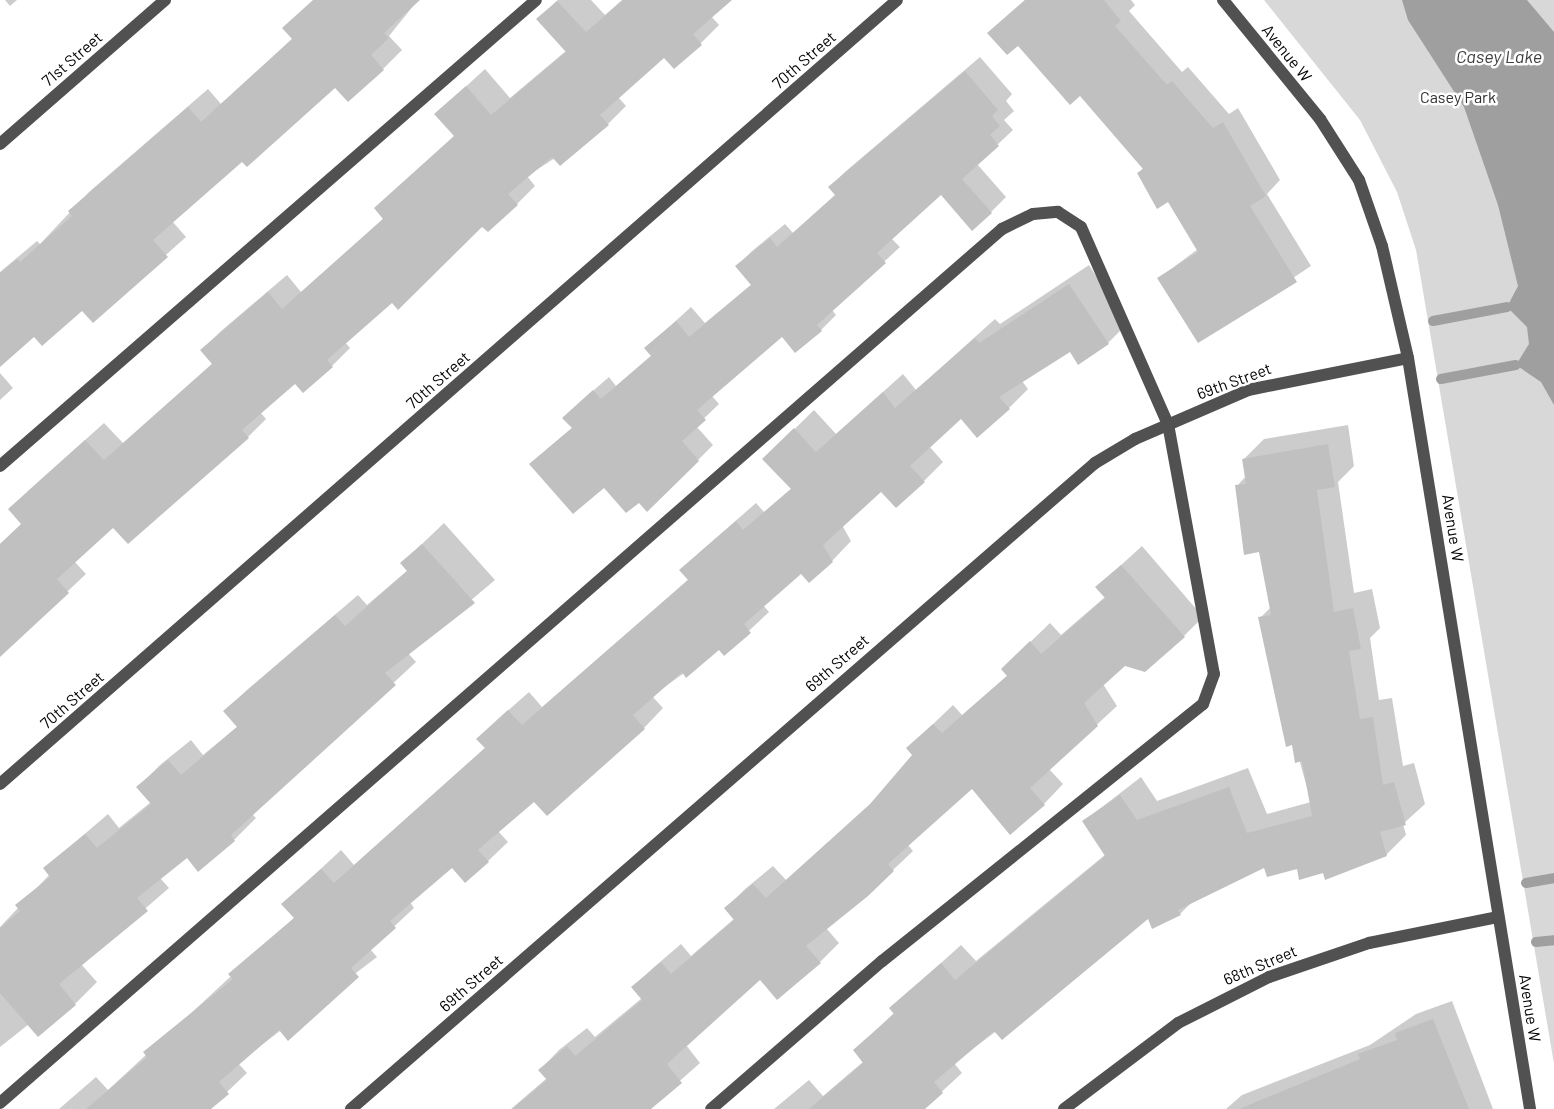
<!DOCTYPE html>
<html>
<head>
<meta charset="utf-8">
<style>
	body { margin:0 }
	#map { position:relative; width:1554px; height:1109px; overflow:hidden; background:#fff; font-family:Barlow,sans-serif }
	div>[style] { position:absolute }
	.green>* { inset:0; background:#d8d8d8 }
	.water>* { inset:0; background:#9f9f9f }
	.shadow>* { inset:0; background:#0003 }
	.stream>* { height:10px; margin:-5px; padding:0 5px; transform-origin:5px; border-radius:5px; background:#9f9f9f }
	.building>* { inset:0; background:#c0c0c0 }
	.service>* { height:12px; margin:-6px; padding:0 6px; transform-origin:6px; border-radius:6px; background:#515151 }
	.minor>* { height:12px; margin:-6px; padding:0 6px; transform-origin:6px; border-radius:6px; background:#515151 }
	span { translate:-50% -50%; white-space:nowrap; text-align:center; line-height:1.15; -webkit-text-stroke:5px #fff; paint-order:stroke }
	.street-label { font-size:16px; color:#000 }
	.park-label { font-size:16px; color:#2f2f2f }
	.water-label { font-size:18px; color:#404040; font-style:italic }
</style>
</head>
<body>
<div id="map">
	<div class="green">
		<div style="clip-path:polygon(1264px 0,1554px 0,1554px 1064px,1416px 250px,1397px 192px,1360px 120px)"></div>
	</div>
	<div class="water">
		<div style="clip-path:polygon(1402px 0,1527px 0,1554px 32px,1554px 405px,1541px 382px,1516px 365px,1529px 344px,1527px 327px,1507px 307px,1518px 286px,1498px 205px,1464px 107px,1408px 20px)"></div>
	</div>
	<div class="shadow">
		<div style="clip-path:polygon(5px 0,17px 0,10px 6px)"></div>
		<div style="clip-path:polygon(314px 0,418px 0,389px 36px,402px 50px,383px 69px,335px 85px,242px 160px,172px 221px,186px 237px,93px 320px,82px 308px,34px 335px,0 365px,0 272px,37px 241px,40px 244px,89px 192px,208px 89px,221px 104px,293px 38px,284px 28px)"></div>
		<div style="clip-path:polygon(558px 0,591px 0,605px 15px,622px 0,729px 0,711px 16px,719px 25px,701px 43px,674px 67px,664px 56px,618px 97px,626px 106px,608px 124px,527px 176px,535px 186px,517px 204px,482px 225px,392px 301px,345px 342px,350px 348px,332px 366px,295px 382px,260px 412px,266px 419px,248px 437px,113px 526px,74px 561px,86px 574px,0 655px,0 544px,22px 524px,28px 491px,104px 423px,123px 443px,213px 363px,202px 350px,220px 332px,287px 275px,301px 292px,384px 218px,455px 135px,436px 114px,485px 69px,510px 98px,567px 50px,538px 19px)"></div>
		<div style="clip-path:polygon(1025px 0,1131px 0,1135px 5px,1129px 11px,1182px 72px,1188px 67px,1229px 114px,1238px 108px,1280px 180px,1267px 194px,1311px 266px,1198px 341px,1159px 278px,1198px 249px,1169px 200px,1139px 173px,1144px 167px,1080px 94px,1018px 44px,989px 33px)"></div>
		<div style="clip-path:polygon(980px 57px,1012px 94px,1006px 101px,1014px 111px,1004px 120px,1013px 130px,977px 164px,1006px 197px,991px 212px,941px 193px,891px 238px,900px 247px,832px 310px,836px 315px,821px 330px,795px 351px,782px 335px,712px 396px,719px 404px,696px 426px,713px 445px,698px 460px,604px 485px,546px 450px,573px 427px,579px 403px,609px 377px,616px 386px,652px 355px,646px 348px,691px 307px,705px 323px,752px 284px,737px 266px,752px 251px,785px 224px,793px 233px,837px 194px,830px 187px,845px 172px)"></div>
		<div style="clip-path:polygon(1089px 265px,1127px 324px,1108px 343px,1070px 350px,1022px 381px,1028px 389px,1009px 408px,961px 417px,929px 446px,943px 462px,924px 481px,881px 490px,842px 525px,851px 541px,832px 561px,801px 572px,763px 605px,769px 612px,724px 654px,719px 648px,652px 696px,663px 708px,644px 728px,534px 799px,498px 831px,508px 842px,488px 861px,452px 866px,410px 902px,414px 908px,370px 949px,377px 957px,238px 1063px,247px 1073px,209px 1109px,59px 1109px,96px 1077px,108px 1090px,295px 917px,283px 904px,341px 850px,354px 865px,486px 747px,497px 720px,529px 692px,542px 707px,689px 579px,681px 570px,701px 551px,756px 503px,764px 512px,792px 488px,764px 459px,814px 410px,836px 434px,903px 374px,916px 390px,995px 319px,1000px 324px)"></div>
		<div style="clip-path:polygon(0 373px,13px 388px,0 400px)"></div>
		<div style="clip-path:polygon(1348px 425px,1354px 466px,1338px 482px,1354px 593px,1372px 589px,1380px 628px,1370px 638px,1379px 700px,1392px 698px,1403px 766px,1414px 763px,1425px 804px,1403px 824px,1406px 835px,1386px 855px,1324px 872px,1265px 866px,1193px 901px,1180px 914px,1148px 917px,954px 1063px,962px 1073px,923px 1109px,774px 1109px,809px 1080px,823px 1096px,864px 1061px,855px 1050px,895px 1012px,891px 1008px,961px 945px,976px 961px,1106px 854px,1084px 821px,1141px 777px,1157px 801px,1248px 768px,1267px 814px,1311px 802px,1260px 618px,1271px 607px,1260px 550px,1237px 486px,1246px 476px,1244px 459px,1264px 439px)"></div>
		<div style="clip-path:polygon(444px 523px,495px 580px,408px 653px,416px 662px,252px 814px,256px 818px,234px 840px,198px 869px,187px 856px,160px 878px,169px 888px,81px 964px,97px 982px,75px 1004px,38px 1035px,29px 1024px,0 1047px,0 927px,50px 874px,45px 868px,108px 814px,119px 828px,151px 802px,138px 787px,160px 765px,191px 740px,203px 755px,238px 726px,225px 711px,247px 690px,358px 595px,367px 605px,408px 570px,402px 563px)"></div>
		<div style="clip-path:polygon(1142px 546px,1203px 617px,1184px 636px,1125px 665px,1103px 684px,1117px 706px,1049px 769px,1063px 784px,1044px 804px,972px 787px,908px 845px,913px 851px,893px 870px,826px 928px,839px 943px,820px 962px,761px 977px,686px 1045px,700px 1063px,648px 1109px,511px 1109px,547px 1078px,540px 1070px,559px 1050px,587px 1028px,595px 1037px,642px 998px,633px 988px,653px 968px,681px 944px,691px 956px,735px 918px,726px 908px,745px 889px,773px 866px,786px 880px,879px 797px,914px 755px,908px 748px,953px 705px,962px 715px,1008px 675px,1022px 650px,1050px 623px,1061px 635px,1105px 597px,1097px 587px)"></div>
		<div style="clip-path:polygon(1452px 1001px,1493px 1109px,1226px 1109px,1242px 1095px,1370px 1045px,1416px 1014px)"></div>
	</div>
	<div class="stream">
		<div style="left:1433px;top:321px;width:75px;rotate:-10.7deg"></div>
		<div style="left:1441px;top:379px;width:76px;rotate:-10.6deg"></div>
		<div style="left:1526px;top:883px;width:28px;rotate:-10deg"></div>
		<div style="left:1536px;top:942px;width:18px;rotate:-6deg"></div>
	</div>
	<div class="building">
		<div style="clip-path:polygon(313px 0,420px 0,384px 33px,389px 38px,371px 55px,384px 70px,348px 102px,335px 88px,247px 167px,242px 162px,153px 240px,168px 257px,93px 323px,82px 311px,42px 346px,34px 337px,0 367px,0 273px,17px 259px,20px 262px,72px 216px,68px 211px,188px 107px,201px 122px,292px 39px,282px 28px)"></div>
		<div style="clip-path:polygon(623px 0,732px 0,693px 34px,702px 45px,674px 69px,664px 58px,600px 115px,609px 125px,560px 166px,552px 157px,508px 194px,518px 205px,488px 232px,482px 227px,398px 310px,392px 303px,327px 360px,333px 367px,303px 393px,295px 384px,242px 430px,249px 438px,128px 544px,113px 528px,57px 579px,69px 593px,0 657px,0 544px,21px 524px,8px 509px,85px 440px,104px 460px,212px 364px,200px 350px,268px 292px,282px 309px,383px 219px,374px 208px,454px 136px,434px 114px,466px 86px,491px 115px,566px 52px,536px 19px,557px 1px,586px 32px)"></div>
		<div style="clip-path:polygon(1025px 0,1104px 0,1121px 21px,1115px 26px,1167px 85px,1172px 81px,1213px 128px,1223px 122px,1266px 196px,1250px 206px,1297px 282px,1198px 343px,1157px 278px,1198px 252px,1168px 202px,1157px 209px,1137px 173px,1143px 169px,1080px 96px,1070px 105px,1018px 46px,1007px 55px,987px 33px)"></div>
		<div style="clip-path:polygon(965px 71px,998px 110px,992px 116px,1000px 126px,990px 135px,999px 146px,962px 179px,992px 213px,972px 231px,941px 195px,877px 253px,886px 263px,817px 325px,822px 331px,795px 353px,782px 337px,697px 410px,706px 420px,682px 441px,699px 461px,647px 512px,639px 503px,626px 513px,604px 488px,573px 514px,529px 464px,572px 428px,562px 418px,593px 390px,601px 399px,651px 356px,644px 348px,676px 321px,689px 337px,751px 285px,735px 266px,770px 238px,777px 247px,835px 195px,828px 187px)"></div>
		<div style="clip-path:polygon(1069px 284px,1109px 344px,1078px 365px,1070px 352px,999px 397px,1010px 409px,977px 438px,961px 419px,910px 466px,925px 482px,896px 508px,881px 492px,823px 545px,833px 562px,809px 583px,801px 574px,744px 624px,751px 633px,724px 656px,719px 650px,686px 678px,682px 672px,633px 715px,645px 729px,547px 816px,534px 802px,478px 850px,489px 862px,465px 883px,452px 868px,390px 921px,396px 928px,351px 968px,359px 977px,288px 1041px,279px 1030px,219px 1082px,229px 1094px,211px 1109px,86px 1109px,147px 1057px,143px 1052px,233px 979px,228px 974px,294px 918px,281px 904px,321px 869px,334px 883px,485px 748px,476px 739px,508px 710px,522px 725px,688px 580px,679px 570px,736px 521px,743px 530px,791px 489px,762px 459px,794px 428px,816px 452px,883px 392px,895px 408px,975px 338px,979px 343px)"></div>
		<div style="clip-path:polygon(1328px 444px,1335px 487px,1317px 490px,1334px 612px,1353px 608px,1361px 649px,1349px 651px,1360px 719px,1373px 717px,1383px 785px,1394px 782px,1406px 825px,1380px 832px,1387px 856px,1325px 880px,1323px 873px,1299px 880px,1297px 869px,1267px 877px,1264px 868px,1178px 910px,1181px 915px,1152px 929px,1148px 919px,1002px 1040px,994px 1031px,934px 1082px,943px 1093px,925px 1109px,809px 1109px,863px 1063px,853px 1050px,894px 1014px,889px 1008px,941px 963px,955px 980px,1105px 856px,1082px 821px,1120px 795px,1137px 820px,1229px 787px,1247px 833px,1312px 816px,1302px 761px,1295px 763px,1292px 745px,1286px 747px,1258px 617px,1271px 615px,1259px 552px,1244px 555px,1235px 485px,1246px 484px,1242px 459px)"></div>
		<div style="clip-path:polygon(422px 544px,475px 603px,385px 673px,396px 685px,231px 835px,235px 841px,198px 872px,187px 858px,137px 898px,148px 911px,59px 984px,76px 1005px,38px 1037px,0 993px,0 928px,20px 911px,15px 905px,50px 877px,43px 868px,85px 834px,97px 848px,151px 804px,136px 787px,168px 760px,181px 775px,237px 727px,223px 711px,335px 615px,345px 626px,407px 571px,400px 563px)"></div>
		<div style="clip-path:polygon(1121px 565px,1185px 637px,1145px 672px,1125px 666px,1084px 703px,1098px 726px,1030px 788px,1045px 805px,1010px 835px,972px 789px,888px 864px,894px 871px,868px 896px,806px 946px,821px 963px,777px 1000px,760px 980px,667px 1064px,682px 1083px,651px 1109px,512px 1109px,547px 1080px,538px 1070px,567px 1046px,575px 1056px,642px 1000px,631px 987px,661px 962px,671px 974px,734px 920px,724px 908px,753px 884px,766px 898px,870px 804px,912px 755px,906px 748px,933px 724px,942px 733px,1007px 676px,1001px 669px,1030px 641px,1041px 654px,1105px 598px,1095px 587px)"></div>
		<div style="clip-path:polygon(1433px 1019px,1469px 1109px,1239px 1109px,1360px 1059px,1358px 1054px,1397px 1040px,1395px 1033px)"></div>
	</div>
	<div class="service">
		<div style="left:0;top:466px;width:710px;rotate:-41deg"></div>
		<div style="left:0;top:1103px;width:1330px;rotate:-41.1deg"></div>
		<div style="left:1002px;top:229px;width:34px;rotate:-26deg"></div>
		<div style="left:1033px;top:214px;width:25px;rotate:-5deg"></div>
		<div style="left:1058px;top:212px;width:27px;rotate:33deg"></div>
		<div style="left:1081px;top:227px;width:215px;rotate:66.2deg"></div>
		<div style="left:1168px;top:424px;width:254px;rotate:79.6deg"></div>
		<div style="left:1214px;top:674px;width:32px;rotate:110deg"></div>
		<div style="left:1203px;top:704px;width:411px;rotate:141.3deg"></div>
		<div style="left:882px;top:961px;width:226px;rotate:139.1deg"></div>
	</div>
	<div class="minor">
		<div style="left:1223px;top:0;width:154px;rotate:50.8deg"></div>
		<div style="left:1320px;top:119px;width:72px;rotate:57.4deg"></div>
		<div style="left:1359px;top:180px;width:70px;rotate:70.8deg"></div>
		<div style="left:1382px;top:246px;width:115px;rotate:76.9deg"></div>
		<div style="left:1408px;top:358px;width:761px;rotate:80.77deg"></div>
		<div style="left:0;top:144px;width:219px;rotate:-41.1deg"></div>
		<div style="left:0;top:784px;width:1191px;rotate:-41.15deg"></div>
		<div style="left:351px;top:1109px;width:985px;rotate:-40.97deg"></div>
		<div style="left:1095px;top:463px;width:47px;rotate:-31deg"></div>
		<div style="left:1135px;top:439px;width:123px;rotate:-23.4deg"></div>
		<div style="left:1248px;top:390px;width:163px;rotate:-11.3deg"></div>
		<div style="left:1064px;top:1109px;width:143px;rotate:-37deg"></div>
		<div style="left:1178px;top:1023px;width:102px;rotate:-26.8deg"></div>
		<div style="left:1269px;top:977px;width:106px;rotate:-18.8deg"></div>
		<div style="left:1369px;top:943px;width:132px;rotate:-11.4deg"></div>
	</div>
	<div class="street-label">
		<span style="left:1287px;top:53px;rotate:51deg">Avenue W</span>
		<span style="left:72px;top:59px;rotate:-41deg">71st Street</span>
		<span style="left:804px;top:60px;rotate:-41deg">70th Street</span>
		<span style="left:438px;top:380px;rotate:-41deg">70th Street</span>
		<span style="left:1234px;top:381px;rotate:-20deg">69th Street</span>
		<span style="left:1453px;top:528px;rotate:81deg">Avenue W</span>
		<span style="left:837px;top:663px;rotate:-41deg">69th Street</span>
		<span style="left:72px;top:700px;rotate:-41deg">70th Street</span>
		<span style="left:1260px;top:965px;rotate:-23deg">68th Street</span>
		<span style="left:471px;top:983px;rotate:-41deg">69th Street</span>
		<span style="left:1530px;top:1008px;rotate:81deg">Avenue W</span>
	</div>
	<div class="park-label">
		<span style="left:1458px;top:97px">Casey Park</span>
	</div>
	<div class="water-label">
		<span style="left:1499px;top:56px">Casey Lake</span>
	</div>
</div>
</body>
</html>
